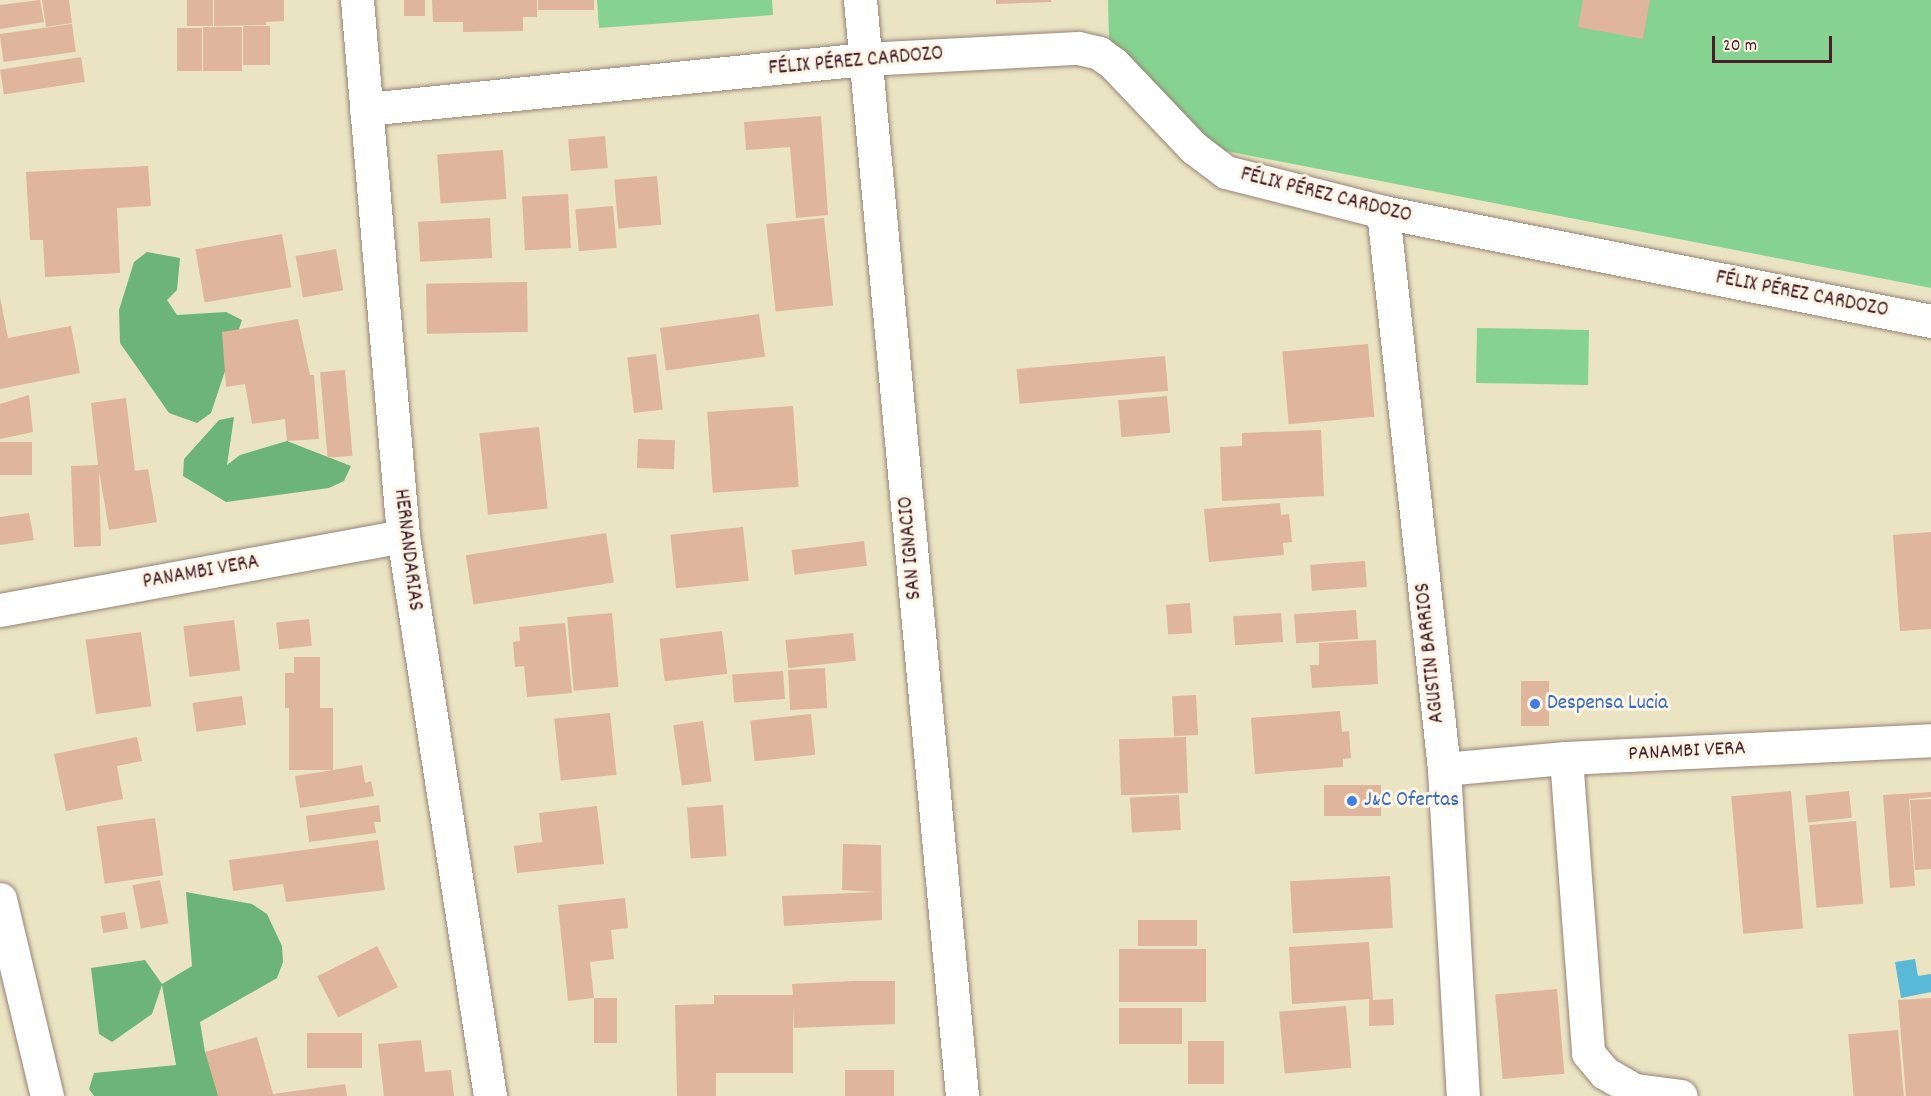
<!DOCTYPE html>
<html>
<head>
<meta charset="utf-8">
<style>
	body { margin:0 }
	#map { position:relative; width:1931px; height:1096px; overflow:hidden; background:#eae4c3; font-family:Dekko,sans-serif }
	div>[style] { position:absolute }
	.green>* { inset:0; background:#86d290; transform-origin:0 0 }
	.forest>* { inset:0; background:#6cb47a }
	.water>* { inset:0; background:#59b9d7 }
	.building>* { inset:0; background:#dfb59b; transform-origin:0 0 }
	.roads { filter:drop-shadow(0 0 2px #9a8277) drop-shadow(0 0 2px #9a8277) }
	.minor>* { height:33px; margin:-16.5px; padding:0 16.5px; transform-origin:16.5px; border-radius:16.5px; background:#fff }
	.dots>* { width:16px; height:16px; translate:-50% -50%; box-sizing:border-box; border:3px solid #fcf5e5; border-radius:50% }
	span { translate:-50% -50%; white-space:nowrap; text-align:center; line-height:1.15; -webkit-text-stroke:6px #fcf5e5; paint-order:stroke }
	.street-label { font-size:21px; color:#4a1f2b }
	.shop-label { font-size:21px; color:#366cbe }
	.left { translate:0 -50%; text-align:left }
	.scale { position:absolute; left:1712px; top:36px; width:120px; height:27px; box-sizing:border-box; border:3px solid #4a1f2b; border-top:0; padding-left:8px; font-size:18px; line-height:21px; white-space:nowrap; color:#4a1f2b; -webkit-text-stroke:4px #fcf5e5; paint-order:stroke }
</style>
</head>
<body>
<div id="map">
	<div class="green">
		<div style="clip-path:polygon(597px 0,772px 0,773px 15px,599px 28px)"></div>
		<div style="clip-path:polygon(1108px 0,1931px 0,1931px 288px,1195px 145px,1109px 39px)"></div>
		<div style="left:1477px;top:328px;width:112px;height:55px;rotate:1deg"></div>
	</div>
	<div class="forest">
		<div style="clip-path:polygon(147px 252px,180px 258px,177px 290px,167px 300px,177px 315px,226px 312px,242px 320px,211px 413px,197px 423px,169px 413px,120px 343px,119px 310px,134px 262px)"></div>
		<div style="clip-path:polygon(234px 417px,227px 465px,240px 455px,287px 441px,351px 466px,344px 481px,329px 488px,226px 502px,183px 476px,184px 459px,219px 420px)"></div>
		<div style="clip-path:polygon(186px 892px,252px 904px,267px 914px,282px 946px,283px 962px,277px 978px,200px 1022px,205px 1052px,229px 1096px,94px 1096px,89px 1089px,94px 1073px,176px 1065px,162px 985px,152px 1014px,112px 1042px,99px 1034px,91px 968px,145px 960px,162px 984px,192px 966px)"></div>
	</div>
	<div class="water">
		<div style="clip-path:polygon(1915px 959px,1918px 976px,1931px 974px,1931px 992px,1901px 998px,1895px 962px)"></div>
	</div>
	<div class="building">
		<div style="clip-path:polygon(40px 0,44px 22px,0 29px,0 5px)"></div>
		<div style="clip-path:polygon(42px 0,69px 0,72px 23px,46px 27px)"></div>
		<div style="left:187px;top:0;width:26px;height:26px"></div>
		<div style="clip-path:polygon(214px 0,284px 0,284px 21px,266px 22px,266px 25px,214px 26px)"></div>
		<div style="left:404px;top:0;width:21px;height:16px"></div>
		<div style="clip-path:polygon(432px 0,537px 0,537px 17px,523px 17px,523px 31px,463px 32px,463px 22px,433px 22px)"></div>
		<div style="left:538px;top:0;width:56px;height:10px"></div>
		<div style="clip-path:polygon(996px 0,1051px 0,1051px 2px,996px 4px)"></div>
		<div style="clip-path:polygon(1583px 0,1650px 0,1643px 39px,1578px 27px)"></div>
		<div style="left:72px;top:24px;width:28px;height:73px;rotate:82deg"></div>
		<div style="left:243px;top:26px;width:27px;height:39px"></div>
		<div style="left:242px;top:27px;width:44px;height:39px;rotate:90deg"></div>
		<div style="left:177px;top:28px;width:25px;height:43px"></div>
		<div style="left:81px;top:57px;width:25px;height:82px;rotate:81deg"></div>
		<div style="clip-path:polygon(821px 116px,828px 215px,796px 218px,790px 147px,746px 150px,744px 122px)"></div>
		<div style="left:605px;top:136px;width:32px;height:37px;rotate:85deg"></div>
		<div style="left:503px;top:150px;width:49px;height:66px;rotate:86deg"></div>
		<div style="clip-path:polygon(148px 166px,151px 206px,117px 208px,120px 273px,45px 277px,43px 240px,30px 240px,26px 172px)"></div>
		<div style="left:657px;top:176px;width:49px;height:43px;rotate:85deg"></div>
		<div style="left:568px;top:194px;width:54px;height:46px;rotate:87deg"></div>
		<div style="left:613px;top:206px;width:42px;height:38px;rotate:85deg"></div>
		<div style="left:490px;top:218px;width:40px;height:72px;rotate:87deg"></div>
		<div style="left:824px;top:218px;width:88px;height:58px;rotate:84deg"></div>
		<div style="left:282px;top:234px;width:54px;height:88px;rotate:80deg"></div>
		<div style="left:336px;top:249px;width:42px;height:41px;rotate:80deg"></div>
		<div style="left:527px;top:282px;width:50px;height:101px;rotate:89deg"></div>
		<div style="clip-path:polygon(0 297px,8px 338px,71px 326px,80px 373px,0 389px)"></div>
		<div style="left:759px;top:314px;width:43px;height:100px;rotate:82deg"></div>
		<div style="clip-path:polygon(298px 319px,310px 375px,314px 375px,319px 439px,287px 441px,285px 419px,252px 424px,245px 384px,226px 387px,222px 332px)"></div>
		<div style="left:1368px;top:344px;width:73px;height:86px;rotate:85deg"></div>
		<div style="left:656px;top:354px;width:56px;height:29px;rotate:83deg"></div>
		<div style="left:1165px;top:356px;width:35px;height:149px;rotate:85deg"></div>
		<div style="left:345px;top:370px;width:86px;height:25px;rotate:85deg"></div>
		<div style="clip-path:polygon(29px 395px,33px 432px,0 439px,0 404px)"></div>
		<div style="left:1167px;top:396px;width:37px;height:49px;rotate:85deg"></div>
		<div style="clip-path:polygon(126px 398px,135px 471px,148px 469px,157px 522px,109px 530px,99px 471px,101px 546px,74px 547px,71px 466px,98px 465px,91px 403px)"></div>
		<div style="left:793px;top:406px;width:81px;height:86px;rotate:86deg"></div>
		<div style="left:539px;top:427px;width:82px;height:60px;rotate:84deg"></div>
		<div style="clip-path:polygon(1321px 430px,1324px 496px,1222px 501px,1220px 447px,1242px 446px,1242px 433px)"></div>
		<div style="left:638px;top:439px;width:37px;height:29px;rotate:2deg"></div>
		<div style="left:0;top:442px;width:32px;height:33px"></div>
		<div style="clip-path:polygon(1280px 503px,1281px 515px,1289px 514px,1292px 542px,1283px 543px,1284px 555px,1209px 562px,1204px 509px)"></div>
		<div style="clip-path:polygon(29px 513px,34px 540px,0 545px,0 517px)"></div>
		<div style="left:743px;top:527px;width:54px;height:73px;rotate:84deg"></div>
		<div style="clip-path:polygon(1931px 532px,1931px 629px,1900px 631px,1893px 535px)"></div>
		<div style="left:606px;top:533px;width:50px;height:142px;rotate:81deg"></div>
		<div style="left:864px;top:541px;width:25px;height:73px;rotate:83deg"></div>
		<div style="left:1365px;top:561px;width:26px;height:55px;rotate:86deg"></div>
		<div style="left:1190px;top:603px;width:30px;height:24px;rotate:86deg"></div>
		<div style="left:1356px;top:610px;width:29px;height:62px;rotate:86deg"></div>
		<div style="left:612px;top:613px;width:74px;height:45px;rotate:85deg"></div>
		<div style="left:1281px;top:613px;width:29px;height:48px;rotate:86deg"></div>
		<div style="left:309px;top:619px;width:27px;height:33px;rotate:84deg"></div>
		<div style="left:234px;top:620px;width:51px;height:51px;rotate:83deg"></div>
		<div style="clip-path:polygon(565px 623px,572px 693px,527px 697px,524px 666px,515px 667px,513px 642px,520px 641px,519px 627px)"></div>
		<div style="left:722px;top:631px;width:43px;height:63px;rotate:83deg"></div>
		<div style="left:141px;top:632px;width:75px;height:56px;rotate:82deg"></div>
		<div style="left:853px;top:633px;width:28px;height:68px;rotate:84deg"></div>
		<div style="clip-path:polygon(1376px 640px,1378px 684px,1312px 688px,1310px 665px,1319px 665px,1319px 643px)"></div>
		<div style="clip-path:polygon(294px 657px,320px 657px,320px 708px,333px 708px,333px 770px,362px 765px,365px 783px,371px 781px,374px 796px,300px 808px,295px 776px,333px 770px,289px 770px,289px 708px,285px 708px,285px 673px,294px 673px)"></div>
		<div style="left:825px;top:668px;width:40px;height:37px;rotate:87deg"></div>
		<div style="left:783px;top:671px;width:28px;height:51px;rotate:86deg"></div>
		<div style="left:1521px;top:681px;width:28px;height:45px"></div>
		<div style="left:1196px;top:695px;width:40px;height:24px;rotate:87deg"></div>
		<div style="left:242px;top:696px;width:29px;height:50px;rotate:82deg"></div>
		<div style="clip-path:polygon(1340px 711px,1342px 732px,1349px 731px,1351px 758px,1343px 759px,1343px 767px,1255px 774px,1251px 718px)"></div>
		<div style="left:610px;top:713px;width:62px;height:56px;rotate:84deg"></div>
		<div style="left:811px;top:714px;width:41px;height:61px;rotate:84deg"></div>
		<div style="left:703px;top:721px;width:61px;height:30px;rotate:82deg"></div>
		<div style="clip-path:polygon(137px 737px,142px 761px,117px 766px,123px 799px,66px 811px,54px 754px)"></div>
		<div style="left:1186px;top:737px;width:56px;height:67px;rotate:88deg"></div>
		<div style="left:1381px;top:785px;width:31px;height:57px;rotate:90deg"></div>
		<div style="left:1791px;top:791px;width:138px;height:60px;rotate:85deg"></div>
		<div style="left:1849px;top:791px;width:27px;height:44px;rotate:84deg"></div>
		<div style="clip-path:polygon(1931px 792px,1931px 797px,1909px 799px,1915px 886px,1890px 888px,1883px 795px)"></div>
		<div style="left:1179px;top:795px;width:35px;height:49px;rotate:87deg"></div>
		<div style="clip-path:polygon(1931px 799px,1931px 869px,1915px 870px,1910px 800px)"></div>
		<div style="clip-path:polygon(379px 805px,381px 822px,374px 822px,376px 833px,309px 842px,306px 816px)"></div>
		<div style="left:723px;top:805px;width:51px;height:36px;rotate:86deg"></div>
		<div style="clip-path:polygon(597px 806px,604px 864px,517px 873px,514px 846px,542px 842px,539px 813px)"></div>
		<div style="left:155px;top:818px;width:58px;height:59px;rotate:82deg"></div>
		<div style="left:1856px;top:821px;width:83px;height:47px;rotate:85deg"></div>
		<div style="clip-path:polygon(378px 840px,385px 890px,286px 902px,283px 884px,233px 891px,229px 860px)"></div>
		<div style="clip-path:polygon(843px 844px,881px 845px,882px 920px,784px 926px,782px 896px,876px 892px,842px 890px)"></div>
		<div style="left:1390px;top:876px;width:52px;height:100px;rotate:87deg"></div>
		<div style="left:160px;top:880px;width:44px;height:28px;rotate:79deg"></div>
		<div style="clip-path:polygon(625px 898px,628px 928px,611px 930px,614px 959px,590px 962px,594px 998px,568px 1001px,558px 905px)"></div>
		<div style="left:125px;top:912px;width:17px;height:25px;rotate:80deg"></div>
		<div style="left:1197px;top:920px;width:26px;height:59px;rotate:90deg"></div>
		<div style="clip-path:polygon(1369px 942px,1373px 1000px,1393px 999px,1394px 1025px,1369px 1026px,1369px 999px,1292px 1004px,1289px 947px)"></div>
		<div style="left:377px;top:946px;width:46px;height:67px;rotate:63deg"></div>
		<div style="left:1206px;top:949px;width:53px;height:87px;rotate:90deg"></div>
		<div style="clip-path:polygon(853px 981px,895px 981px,895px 1024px,794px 1028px,793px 1005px,793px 1073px,716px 1073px,716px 1096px,677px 1096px,675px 1005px,714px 1004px,714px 995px,793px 995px,792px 984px)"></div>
		<div style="left:1557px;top:989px;width:85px;height:62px;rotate:85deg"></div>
		<div style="left:594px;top:998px;width:23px;height:45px"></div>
		<div style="clip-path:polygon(1931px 998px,1931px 1096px,1906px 1096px,1898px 1000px)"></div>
		<div style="left:1346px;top:1006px;width:62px;height:67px;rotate:85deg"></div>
		<div style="left:1119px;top:1008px;width:63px;height:36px"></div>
		<div style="left:1898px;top:1030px;width:66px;height:50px;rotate:85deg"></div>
		<div style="left:307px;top:1033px;width:55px;height:35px"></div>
		<div style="clip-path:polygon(257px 1037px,273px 1094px,345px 1084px,347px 1096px,218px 1096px,205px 1052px)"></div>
		<div style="clip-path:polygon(421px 1040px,425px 1072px,451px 1070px,454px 1096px,384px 1096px,378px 1044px)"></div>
		<div style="left:1224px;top:1041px;width:43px;height:36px;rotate:90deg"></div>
		<div style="left:845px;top:1070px;width:49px;height:26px"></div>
	</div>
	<div class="roads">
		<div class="minor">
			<div style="left:357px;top:0;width:538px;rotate:85.09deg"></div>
			<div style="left:403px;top:536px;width:567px;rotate:81.17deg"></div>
			<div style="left:860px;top:0;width:1101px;rotate:84.68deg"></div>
			<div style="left:366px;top:109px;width:501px;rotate:-5.72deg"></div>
			<div style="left:865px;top:59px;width:213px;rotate:-3deg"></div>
			<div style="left:1078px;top:48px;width:22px;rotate:13deg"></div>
			<div style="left:1099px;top:53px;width:19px;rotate:36deg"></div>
			<div style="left:1114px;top:64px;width:116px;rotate:46.4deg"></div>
			<div style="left:1194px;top:148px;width:40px;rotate:37deg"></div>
			<div style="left:1226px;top:172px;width:162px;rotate:14.3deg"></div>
			<div style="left:1383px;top:212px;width:559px;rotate:11.25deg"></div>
			<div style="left:1383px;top:212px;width:560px;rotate:83.75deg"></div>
			<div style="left:1444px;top:769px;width:328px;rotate:86.7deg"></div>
			<div style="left:0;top:610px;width:410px;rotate:-10.4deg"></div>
			<div style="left:1566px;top:758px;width:296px;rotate:85.7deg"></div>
			<div style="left:1588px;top:1053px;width:26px;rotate:50deg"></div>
			<div style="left:1605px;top:1073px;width:34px;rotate:30deg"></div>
			<div style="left:1635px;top:1090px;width:46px;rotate:7.4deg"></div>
			<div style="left:1444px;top:769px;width:122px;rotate:-5.2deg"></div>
			<div style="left:1566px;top:758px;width:365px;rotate:-2.8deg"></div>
			<div style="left:0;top:899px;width:203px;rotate:76.6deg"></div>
		</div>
	</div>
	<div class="dots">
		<div style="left:1535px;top:704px;background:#3f7fe0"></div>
		<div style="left:1352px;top:801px;background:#3f7fe0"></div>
	</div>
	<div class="street-label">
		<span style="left:856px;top:62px;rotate:-5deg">FÉLIX PÉREZ CARDOZO</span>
		<span style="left:1326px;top:196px;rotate:14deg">FÉLIX PÉREZ CARDOZO</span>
		<span style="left:1802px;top:295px;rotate:11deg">FÉLIX PÉREZ CARDOZO</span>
		<span style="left:911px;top:548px;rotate:-95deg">SAN IGNACIO</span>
		<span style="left:407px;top:550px;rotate:83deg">HERNANDARIAS</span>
		<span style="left:201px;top:573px;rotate:-10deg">PANAMBI VERA</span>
		<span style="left:1431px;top:653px;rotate:-96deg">AGUSTIN BARRIOS</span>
		<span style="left:1687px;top:752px;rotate:-3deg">PANAMBI VERA</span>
	</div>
	<div class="shop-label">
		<span class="left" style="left:1547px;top:704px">Despensa Lucia</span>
		<span class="left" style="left:1364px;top:801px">J&amp;C Ofertas</span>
	</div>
	<div class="scale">20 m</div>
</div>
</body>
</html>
